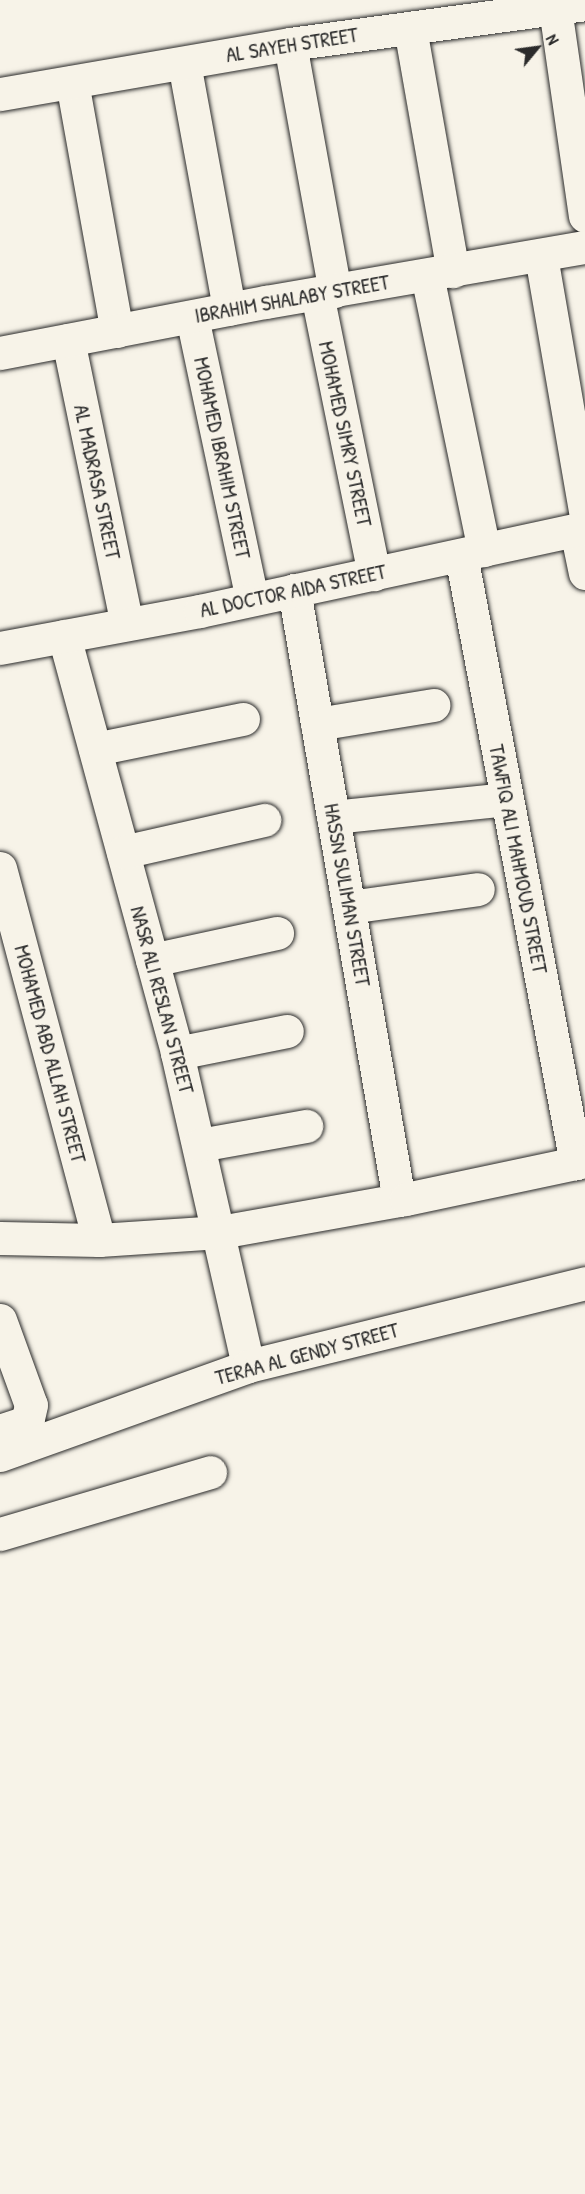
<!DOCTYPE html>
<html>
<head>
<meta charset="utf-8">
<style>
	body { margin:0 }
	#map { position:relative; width:585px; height:2194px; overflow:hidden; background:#f7f3e8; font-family:"Patrick Hand",sans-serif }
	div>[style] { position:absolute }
	.roads { filter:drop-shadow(0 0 2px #2b2b2b) drop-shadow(0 0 2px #2b2b2b) }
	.minor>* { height:33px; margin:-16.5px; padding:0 16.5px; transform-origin:16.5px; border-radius:16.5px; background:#f7f3e8 }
	.major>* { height:33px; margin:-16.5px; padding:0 16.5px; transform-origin:16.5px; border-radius:16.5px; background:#f7f3e8 }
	span { translate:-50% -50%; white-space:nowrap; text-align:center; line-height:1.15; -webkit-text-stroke:4.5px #f7f3e8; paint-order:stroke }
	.street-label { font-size:21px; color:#2b2b2b }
	.north { position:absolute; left:507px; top:18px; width:60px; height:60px; -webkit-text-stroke:4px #f7f3e8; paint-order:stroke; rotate:61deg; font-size:16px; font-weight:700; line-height:24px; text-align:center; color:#2b2b2b }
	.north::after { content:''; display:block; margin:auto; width:21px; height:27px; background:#2b2b2b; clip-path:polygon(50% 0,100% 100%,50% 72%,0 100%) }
</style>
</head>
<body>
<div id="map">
	<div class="roads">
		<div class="minor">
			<div style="left:555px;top:8px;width:210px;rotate:81.8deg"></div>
			<div style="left:410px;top:28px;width:247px;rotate:80deg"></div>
			<div style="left:290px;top:44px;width:251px;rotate:79.7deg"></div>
			<div style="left:184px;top:63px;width:250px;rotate:79.6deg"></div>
			<div style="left:72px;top:82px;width:253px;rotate:79.8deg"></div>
			<div style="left:0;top:94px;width:294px;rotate:-9.8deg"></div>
			<div style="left:290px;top:44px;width:298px;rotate:-7.7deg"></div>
			<div style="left:541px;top:256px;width:259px;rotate:80.2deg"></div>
			<div style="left:427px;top:275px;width:281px;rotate:78.3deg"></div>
			<div style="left:317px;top:294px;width:286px;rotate:78.5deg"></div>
			<div style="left:192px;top:317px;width:288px;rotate:78deg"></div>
			<div style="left:68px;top:340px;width:290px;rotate:78.3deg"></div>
			<div style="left:0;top:353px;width:271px;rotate:-10.9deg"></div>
			<div style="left:266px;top:302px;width:324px;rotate:-9.8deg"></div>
			<div style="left:576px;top:530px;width:44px;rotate:78.2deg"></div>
			<div style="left:461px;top:555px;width:619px;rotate:79.29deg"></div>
			<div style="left:294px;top:590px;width:619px;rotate:80.23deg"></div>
			<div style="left:64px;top:636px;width:432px;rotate:74.8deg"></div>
			<div style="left:177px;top:1053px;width:321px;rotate:77.2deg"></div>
			<div style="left:0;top:648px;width:203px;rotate:-10.5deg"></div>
			<div style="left:200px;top:611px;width:394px;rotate:-12.2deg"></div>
			<div style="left:317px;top:724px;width:118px;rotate:-9.3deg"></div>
			<div style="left:95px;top:749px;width:151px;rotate:-11.5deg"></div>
			<div style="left:333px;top:817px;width:175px;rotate:-5.9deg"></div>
			<div style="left:123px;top:852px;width:145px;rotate:-12.8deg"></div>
			<div style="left:0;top:868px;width:385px;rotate:75.1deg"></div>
			<div style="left:349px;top:907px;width:130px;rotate:-7.9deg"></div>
			<div style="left:152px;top:960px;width:128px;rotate:-12.2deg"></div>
			<div style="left:177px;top:1053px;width:112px;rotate:-11.3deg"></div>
			<div style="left:199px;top:1145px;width:109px;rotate:-10.1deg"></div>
			<div style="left:0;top:1534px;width:219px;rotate:-16.4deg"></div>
		</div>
		<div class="major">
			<div style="left:0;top:1238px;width:99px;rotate:1.2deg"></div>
			<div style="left:99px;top:1240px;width:121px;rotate:-3.8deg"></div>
			<div style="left:220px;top:1232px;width:189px;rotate:-10.1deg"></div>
			<div style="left:406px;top:1199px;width:183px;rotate:-12deg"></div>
			<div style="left:0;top:1320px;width:90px;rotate:70deg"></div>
			<div style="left:31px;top:1405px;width:13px;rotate:103deg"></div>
			<div style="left:28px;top:1418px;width:6px;rotate:129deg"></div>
			<div style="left:24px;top:1423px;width:25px;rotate:162deg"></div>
			<div style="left:0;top:1455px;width:263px;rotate:-19.7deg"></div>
			<div style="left:248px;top:1366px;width:347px;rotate:-13.8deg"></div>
		</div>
	</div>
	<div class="street-label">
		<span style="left:292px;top:45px;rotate:-9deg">AL SAYEH STREET</span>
		<span style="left:292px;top:299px;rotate:-10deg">IBRAHIM SHALABY STREET</span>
		<span style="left:345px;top:434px;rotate:78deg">MOHAMED SIMRY STREET</span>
		<span style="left:222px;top:458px;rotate:78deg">MOHAMED IBRAHIM STREET</span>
		<span style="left:97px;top:482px;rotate:78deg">AL MADRASA STREET</span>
		<span style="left:293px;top:591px;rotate:-12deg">AL DOCTOR AIDA STREET</span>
		<span style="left:518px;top:859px;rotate:79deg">TAWFIQ ALI MAHMOUD STREET</span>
		<span style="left:347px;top:895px;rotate:80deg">HASSN SULIMAN STREET</span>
		<span style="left:162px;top:1000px;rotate:75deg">NASR ALI RESLAN STREET</span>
		<span style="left:50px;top:1054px;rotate:75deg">MOHAMED ABD ALLAH STREET</span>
		<span style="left:307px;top:1354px;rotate:-15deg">TERAA AL GENDY STREET</span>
	</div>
	<div class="north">N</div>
</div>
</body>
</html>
